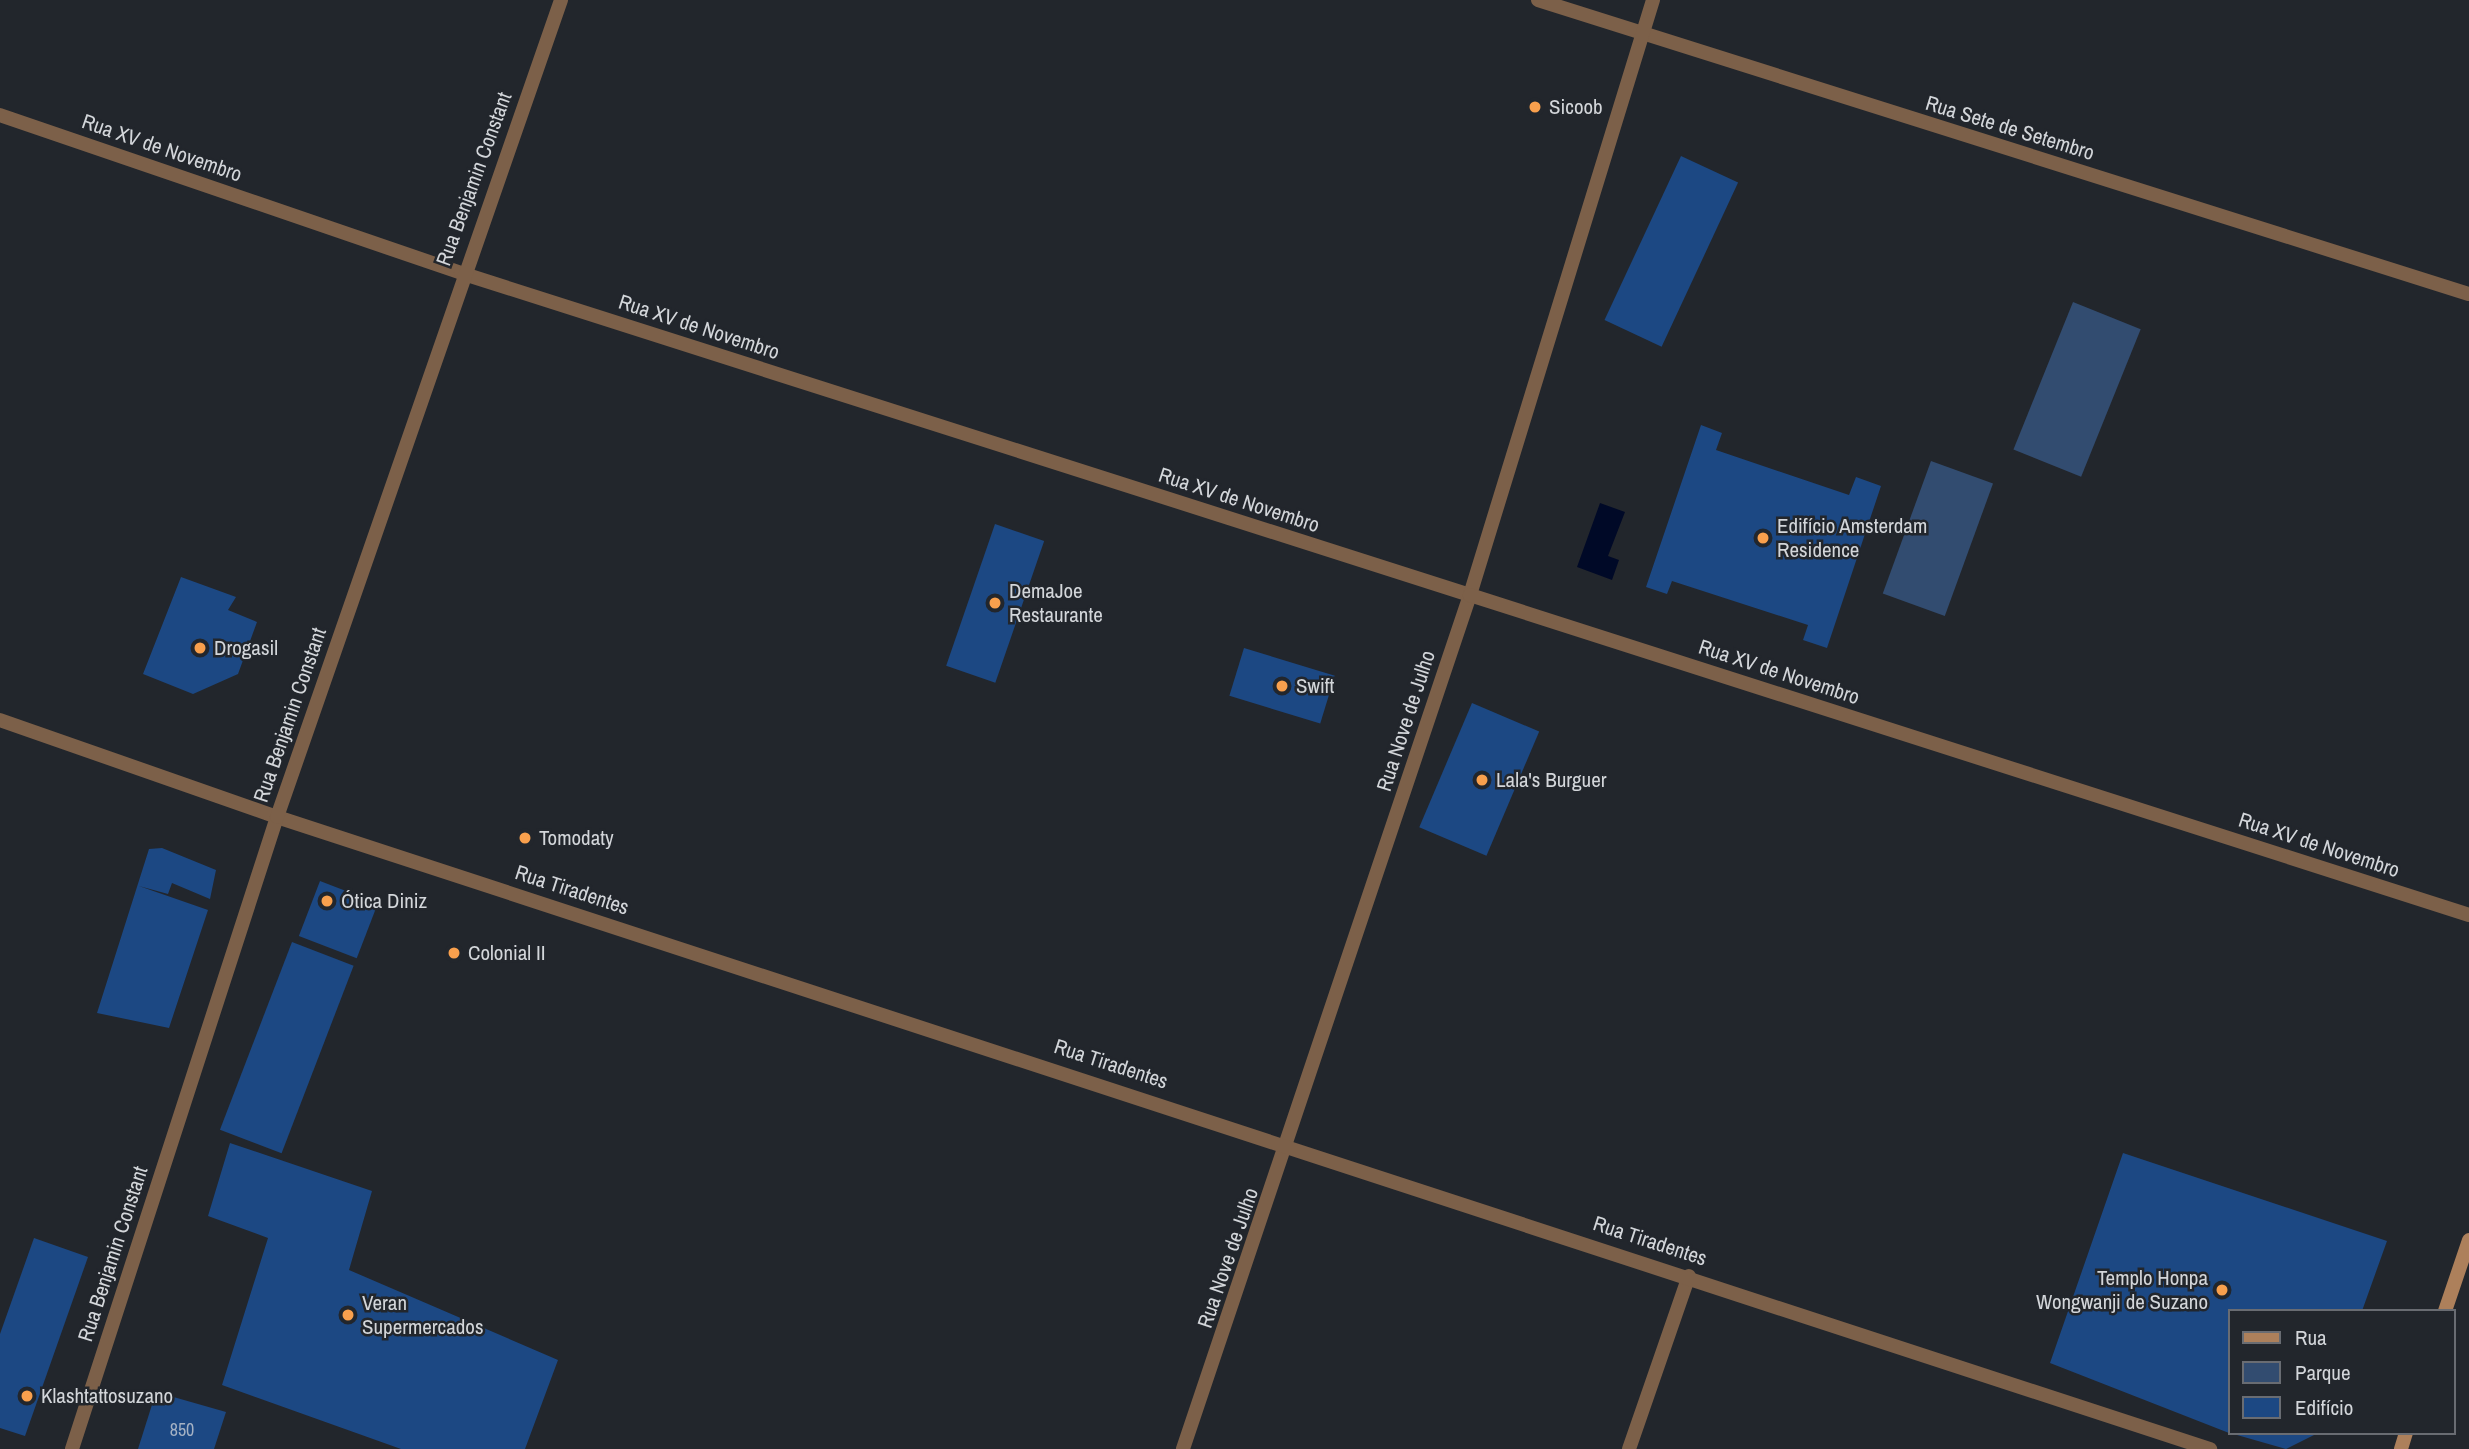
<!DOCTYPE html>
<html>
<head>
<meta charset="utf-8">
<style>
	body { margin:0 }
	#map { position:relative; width:2469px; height:1449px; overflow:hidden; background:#22262c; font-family:"Archivo Narrow",sans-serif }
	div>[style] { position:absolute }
	.green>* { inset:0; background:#324c70; transform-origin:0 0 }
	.water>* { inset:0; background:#000927 }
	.building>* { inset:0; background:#1c4883; transform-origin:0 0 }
	.service>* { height:14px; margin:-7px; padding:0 7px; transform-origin:7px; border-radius:7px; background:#7c6049 }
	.minor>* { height:14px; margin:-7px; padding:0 7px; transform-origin:7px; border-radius:7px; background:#7c6049 }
	.tertiary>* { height:14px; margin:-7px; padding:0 7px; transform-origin:7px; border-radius:7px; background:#7c6049 }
	.secondary>* { height:14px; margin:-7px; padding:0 7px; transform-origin:7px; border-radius:7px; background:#ad805b }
	.dots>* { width:19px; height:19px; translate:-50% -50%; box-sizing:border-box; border:4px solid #22262c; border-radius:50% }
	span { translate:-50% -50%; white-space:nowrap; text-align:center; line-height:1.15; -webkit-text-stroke:5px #22262c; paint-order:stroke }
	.number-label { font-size:18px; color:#a5b2c4 }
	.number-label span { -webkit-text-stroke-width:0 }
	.poi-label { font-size:21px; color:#d3d6da }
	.left { translate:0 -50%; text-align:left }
	.right { translate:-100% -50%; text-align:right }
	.street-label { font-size:21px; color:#d3d6da }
	.legend { position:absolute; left:2228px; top:1309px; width:228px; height:126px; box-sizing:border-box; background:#22262c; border:2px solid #696c72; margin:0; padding:9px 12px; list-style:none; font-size:21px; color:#d3d6da }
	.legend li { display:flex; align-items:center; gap:14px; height:35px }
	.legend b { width:35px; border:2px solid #696c72 }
</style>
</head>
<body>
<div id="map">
	<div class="green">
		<div style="left:2073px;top:302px;width:73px;height:159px;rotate:22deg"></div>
		<div style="left:1931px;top:461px;width:66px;height:141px;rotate:20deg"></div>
	</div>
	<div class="water">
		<div style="clip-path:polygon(1600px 503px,1625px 512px,1608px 556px,1619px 560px,1612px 580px,1577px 567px)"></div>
	</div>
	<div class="building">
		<div style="left:1681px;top:156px;width:63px;height:181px;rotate:25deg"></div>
		<div style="clip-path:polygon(1701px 425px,1722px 433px,1716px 450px,1849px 495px,1856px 477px,1881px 486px,1827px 648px,1803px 640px,1808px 625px,1672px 581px,1667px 594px,1646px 587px)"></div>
		<div style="left:995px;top:524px;width:52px;height:150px;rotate:19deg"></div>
		<div style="clip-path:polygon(181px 577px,236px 597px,228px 610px,257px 622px,238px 674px,193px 694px,143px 674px)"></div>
		<div style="left:1244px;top:648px;width:95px;height:50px;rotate:17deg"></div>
		<div style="left:1472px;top:703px;width:73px;height:135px;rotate:23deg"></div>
		<div style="clip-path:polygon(162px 848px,216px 870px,210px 899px,172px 883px,168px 894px,139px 886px,208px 910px,169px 1028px,97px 1013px,149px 849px)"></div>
		<div style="left:320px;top:881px;width:62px;height:59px;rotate:21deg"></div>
		<div style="left:292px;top:942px;width:66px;height:201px;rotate:21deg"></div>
		<div style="clip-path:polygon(230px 1143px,372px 1191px,349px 1270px,558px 1360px,525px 1449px,401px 1449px,222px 1385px,268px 1238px,208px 1216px)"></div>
		<div style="clip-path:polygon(2123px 1153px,2387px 1241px,2362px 1311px,2229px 1311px,2229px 1433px,2050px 1363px)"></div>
		<div style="clip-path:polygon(34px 1238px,88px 1257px,25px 1436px,0 1428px,0 1334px)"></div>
		<div style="clip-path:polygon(156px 1392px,226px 1412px,214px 1449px,138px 1449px)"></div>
		<div style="clip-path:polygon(2230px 1433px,2318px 1433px,2286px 1449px)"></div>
	</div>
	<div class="service">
		<div style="left:1629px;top:1449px;width:183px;rotate:-70.9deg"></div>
	</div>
	<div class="minor">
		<div style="left:1538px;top:0;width:976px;rotate:17.53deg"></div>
		<div style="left:0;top:115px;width:487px;rotate:18.9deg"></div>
		<div style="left:461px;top:273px;width:1059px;rotate:17.7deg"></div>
		<div style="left:1470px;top:595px;width:901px;rotate:108.58deg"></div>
		<div style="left:0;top:720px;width:293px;rotate:19.3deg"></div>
		<div style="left:277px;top:817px;width:2034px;rotate:18.11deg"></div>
		<div style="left:72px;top:1449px;width:664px;rotate:-72.03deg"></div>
		<div style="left:277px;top:817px;width:865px;rotate:-70.83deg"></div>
	</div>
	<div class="tertiary">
		<div style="left:1653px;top:0;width:623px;rotate:107.1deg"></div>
		<div style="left:1470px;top:595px;width:1049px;rotate:17.76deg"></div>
	</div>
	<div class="secondary">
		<div style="left:2445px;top:1311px;width:75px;rotate:-71.3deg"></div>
		<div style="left:2401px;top:1449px;width:17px;rotate:-73deg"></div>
	</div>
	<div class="dots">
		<div style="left:1535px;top:107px;background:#f9a04d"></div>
		<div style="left:1763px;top:538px;background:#f9a04d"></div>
		<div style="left:995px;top:603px;background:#f9a04d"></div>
		<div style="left:200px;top:648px;background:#f9a04d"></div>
		<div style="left:1282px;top:686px;background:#f9a04d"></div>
		<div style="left:1482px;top:780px;background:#f9a04d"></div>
		<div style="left:525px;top:838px;background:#f9a04d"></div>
		<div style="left:327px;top:901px;background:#f9a04d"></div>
		<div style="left:454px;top:953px;background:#f9a04d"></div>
		<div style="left:2222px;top:1290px;background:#f9a04d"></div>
		<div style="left:348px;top:1315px;background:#f9a04d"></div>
		<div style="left:27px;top:1396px;background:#f9a04d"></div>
	</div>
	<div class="number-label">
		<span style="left:182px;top:1430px">850</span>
	</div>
	<div class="poi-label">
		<span class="left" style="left:1549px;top:107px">Sicoob</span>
		<span class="left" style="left:1777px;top:538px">Edifício Amsterdam<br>Residence</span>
		<span class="left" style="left:1009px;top:603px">DemaJoe<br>Restaurante</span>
		<span class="left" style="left:214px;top:648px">Drogasil</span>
		<span class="left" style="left:1296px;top:686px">Swift</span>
		<span class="left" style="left:1496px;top:780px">Lala's Burguer</span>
		<span class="left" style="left:539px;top:838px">Tomodaty</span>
		<span class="left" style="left:341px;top:901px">Ótica Diniz</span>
		<span class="left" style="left:468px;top:953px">Colonial II</span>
		<span class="right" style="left:2208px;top:1290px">Templo Honpa<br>Wongwanji de Suzano</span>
		<span class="left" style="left:362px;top:1315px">Veran<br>Supermercados</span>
		<span class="left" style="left:41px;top:1396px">Klashtattosuzano</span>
	</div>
	<div class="street-label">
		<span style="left:2010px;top:128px;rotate:17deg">Rua Sete de Setembro</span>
		<span style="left:162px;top:148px;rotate:19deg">Rua XV de Novembro</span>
		<span style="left:474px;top:179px;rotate:-70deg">Rua Benjamin Constant</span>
		<span style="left:699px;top:327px;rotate:18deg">Rua XV de Novembro</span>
		<span style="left:1239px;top:500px;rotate:18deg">Rua XV de Novembro</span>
		<span style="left:1779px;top:672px;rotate:18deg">Rua XV de Novembro</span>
		<span style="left:290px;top:715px;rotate:-71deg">Rua Benjamin Constant</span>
		<span style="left:1406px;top:721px;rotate:-72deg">Rua Nove de Julho</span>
		<span style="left:2319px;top:845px;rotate:18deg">Rua XV de Novembro</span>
		<span style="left:572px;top:890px;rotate:18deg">Rua Tiradentes</span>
		<span style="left:1111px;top:1064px;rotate:18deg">Rua Tiradentes</span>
		<span style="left:1650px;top:1241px;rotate:18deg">Rua Tiradentes</span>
		<span style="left:113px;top:1254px;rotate:-72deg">Rua Benjamin Constant</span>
		<span style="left:1228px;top:1258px;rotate:-71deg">Rua Nove de Julho</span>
	</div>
	<ul class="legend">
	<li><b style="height:9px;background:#ad805b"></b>Rua</li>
	<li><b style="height:19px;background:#324c70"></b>Parque</li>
	<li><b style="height:19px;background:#1c4883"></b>Edifício</li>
	</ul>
</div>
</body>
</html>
